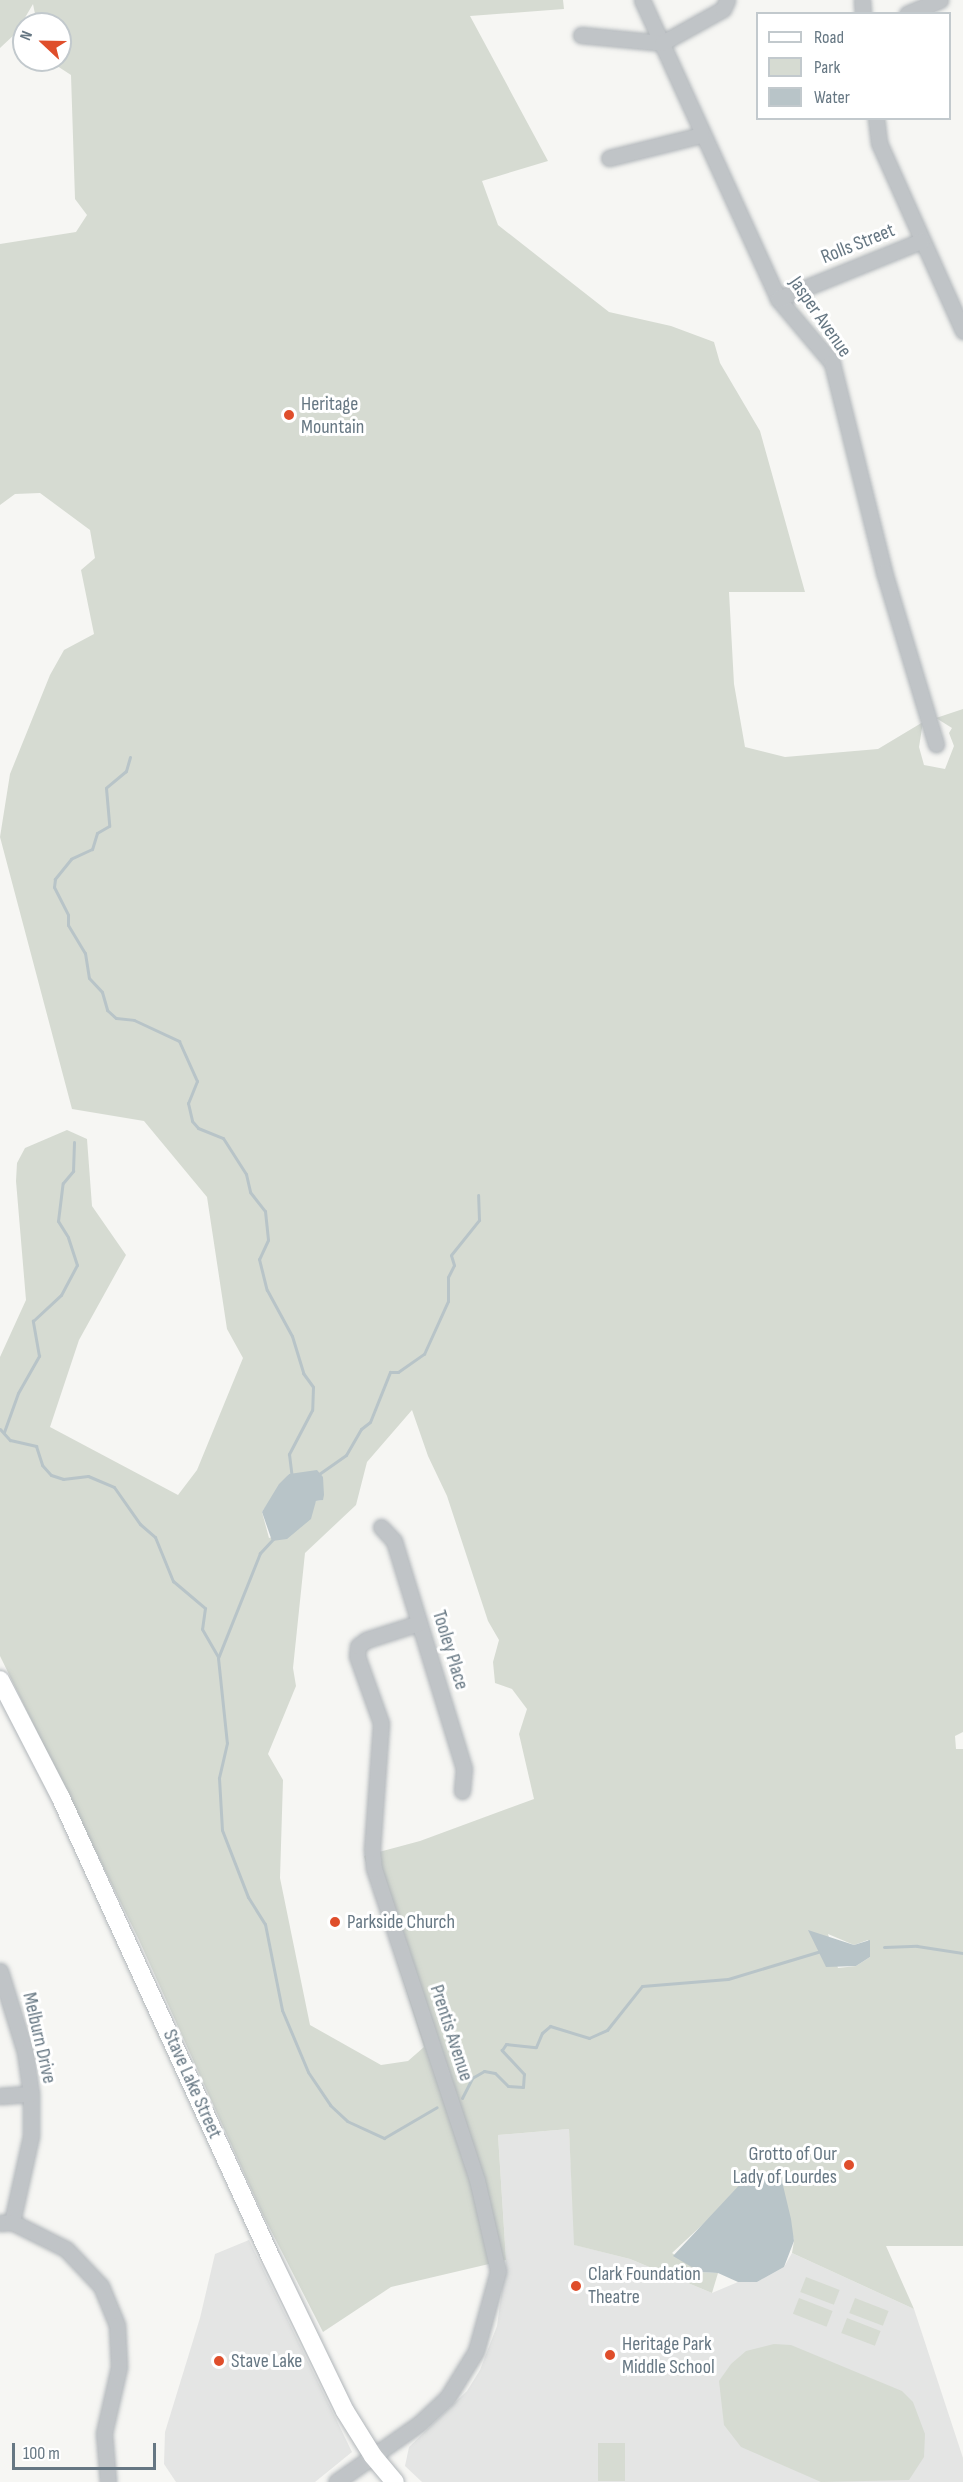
<!DOCTYPE html>
<html>
<head>
<meta charset="utf-8">
<style>
	body { margin:0 }
	#map { position:relative; width:963px; height:2482px; overflow:hidden; background:#f6f6f3; font-family:"Sofia Sans Condensed",sans-serif }
	div>[style] { position:absolute }
	.built>* { inset:0; background:#e4e5e4 }
	.green>* { inset:0; background:#d6dbd2; transform-origin:0 0 }
	.water>* { inset:0; background:#b8c4c8 }
	.stream>* { height:3px; margin:-1.5px; padding:0 1.5px; transform-origin:1.5px; border-radius:1.5px; background:#b8c4c8 }
	.roads { filter:drop-shadow(0 0 2px #b1b6ba) drop-shadow(0 0 2px #b1b6ba) }
	.minor>* { height:15px; margin:-7.5px; padding:0 7.5px; transform-origin:7.5px; border-radius:7.5px; background:#c0c4c7 }
	.major>* { height:18px; margin:-9px; padding:0 9px; transform-origin:9px; border-radius:9px; background:#fff }
	.dots>* { width:16px; height:16px; translate:-50% -50%; box-sizing:border-box; border:3px solid #fff; border-radius:50% }
	span { translate:-50% -50%; white-space:nowrap; text-align:center; line-height:1.15; -webkit-text-stroke:6px #fff; paint-order:stroke }
	.street-label { font-size:20px; color:#667783 }
	.poi-label { font-size:20px; color:#667783 }
	.left { translate:0 -50%; text-align:left }
	.right { translate:-100% -50%; text-align:right }
	.legend { position:absolute; left:756px; top:12px; width:195px; height:108px; box-sizing:border-box; background:#fff; border:2px solid #c2c9cd; margin:0; padding:8px 10px; list-style:none; font-size:18px; color:#667783 }
	.legend li { display:flex; align-items:center; gap:12px; height:30px }
	.legend b { width:30px; border:2px solid #c2c9cd }
	.north { position:absolute; left:12px; top:12px; width:60px; height:60px; box-sizing:border-box; background:#fff; border:2px solid #c2c9cd; border-radius:50%; rotate:292deg; font-size:16px; font-weight:700; line-height:24px; text-align:center; color:#667783 }
	.north::after { content:''; display:block; margin:auto; width:21px; height:27px; background:#df4e2b; clip-path:polygon(50% 0,100% 100%,50% 72%,0 100%) }
	.scale { position:absolute; left:12px; top:2443px; width:144px; height:27px; box-sizing:border-box; border:3px solid #667783; border-top:0; padding-left:8px; font-size:18px; line-height:21px; white-space:nowrap; color:#667783; -webkit-text-stroke:4px #fff; paint-order:stroke }
</style>
</head>
<body>
<div id="map">
	<div class="built">
		<div style="clip-path:polygon(569px 2129px,575px 2245px,630px 2259px,712px 2293px,738px 2282px,757px 2282px,784px 2267px,792px 2253px,914px 2309px,963px 2458px,963px 2482px,422px 2482px,405px 2466px,409px 2447px,467px 2391px,480px 2370px,497px 2326px,506px 2260px,498px 2135px)"></div>
		<div style="clip-path:polygon(249px 2240px,352px 2452px,315px 2482px,176px 2482px,164px 2464px,165px 2432px,200px 2318px,215px 2254px)"></div>
	</div>
	<div class="green">
		<div style="clip-path:polygon(evenodd,0 0,563px 0,564px 9px,470px 16px,548px 161px,482px 181px,498px 225px,609px 312px,671px 326px,714px 342px,720px 363px,760px 431px,805px 592px,729px 592px,734px 684px,745px 747px,785px 757px,878px 749px,923px 722px,919px 747px,924px 765px,945px 769px,954px 746px,949px 733px,952px 728px,936px 718px,963px 709px,963px 1732px,955px 1736px,956px 1749px,963px 1749px,963px 2246px,886px 2246px,914px 2309px,792px 2253px,794px 2241px,785px 2201px,745px 2179px,727px 2202px,672px 2253px,700px 2272px,718px 2273px,712px 2293px,630px 2259px,574px 2245px,569px 2129px,498px 2135px,506px 2260px,391px 2287px,323px 2332px,263px 2215px,139px 1940px,0 1656px,0 1357px,26px 1300px,16px 1181px,17px 1163px,25px 1148px,67px 1130px,87px 1139px,92px 1206px,126px 1255px,79px 1340px,50px 1427px,178px 1495px,197px 1470px,243px 1358px,227px 1329px,207px 1197px,144px 1121px,72px 1109px,0 837px,10px 774px,50px 675px,64px 650px,94px 634px,81px 570px,95px 558px,90px 530px,40px 493px,15px 494px,0 505px,0 244px,76px 232px,87px 215px,75px 199px,71px 75px,48px 60px,60px 60px,60px 24px,37px 24px,33px 4px,16px 33px,0 48px,0 0,412px 1410px,428px 1456px,447px 1496px,488px 1621px,499px 1640px,493px 1662px,495px 1683px,512px 1689px,527px 1709px,519px 1734px,534px 1799px,420px 1841px,364px 1856px,424px 2047px,408px 2061px,381px 2065px,310px 2025px,280px 1878px,283px 1780px,268px 1754px,296px 1686px,293px 1668px,305px 1553px,356px 1505px,367px 1462px,412px 1410px,0 0,289px 1474px,323px 1477px,322px 1500px,316px 1501px,300px 1528px,269px 1538px,262px 1512px,289px 1474px,0 0,828px 1934px,854px 1945px,868px 1940px,870px 1957px,856px 1966px,838px 1968px,828px 1934px)"></div>
		<div style="left:806px;top:2277px;width:36px;height:16px;rotate:21deg"></div>
		<div style="left:799px;top:2298px;width:36px;height:17px;rotate:21deg"></div>
		<div style="left:855px;top:2298px;width:36px;height:16px;rotate:21deg"></div>
		<div style="left:847px;top:2318px;width:36px;height:16px;rotate:21deg"></div>
		<div style="clip-path:polygon(774px 2344px,791px 2345px,902px 2391px,913px 2402px,925px 2434px,924px 2457px,909px 2480px,821px 2482px,741px 2447px,724px 2425px,719px 2381px,731px 2364px,746px 2351px)"></div>
		<div style="left:598px;top:2443px;width:27px;height:38px"></div>
	</div>
	<div class="water">
		<div style="clip-path:polygon(317px 1470px,323px 1477px,324px 1495px,323px 1500px,316px 1501px,311px 1519px,287px 1539px,272px 1541px,262px 1512px,279px 1484px,289px 1474px)"></div>
		<div style="clip-path:polygon(808px 1930px,854px 1945px,870px 1940px,870px 1957px,856px 1966px,826px 1967px)"></div>
		<div style="clip-path:polygon(765px 2175px,781px 2177px,791px 2219px,794px 2241px,784px 2267px,757px 2282px,738px 2282px,718px 2273px,700px 2272px,673px 2256px,745px 2179px)"></div>
	</div>
	<div class="stream">
		<div style="left:130px;top:757px;width:15px;rotate:106deg"></div>
		<div style="left:126px;top:771px;width:26px;rotate:140deg"></div>
		<div style="left:106px;top:788px;width:38px;rotate:85deg"></div>
		<div style="left:109px;top:826px;width:14px;rotate:150deg"></div>
		<div style="left:97px;top:833px;width:17px;rotate:107deg"></div>
		<div style="left:92px;top:849px;width:23px;rotate:155deg"></div>
		<div style="left:71px;top:859px;width:26px;rotate:129deg"></div>
		<div style="left:55px;top:879px;width:8px;rotate:97deg"></div>
		<div style="left:54px;top:887px;width:31px;rotate:63deg"></div>
		<div style="left:68px;top:915px;width:10px;rotate:90deg"></div>
		<div style="left:68px;top:925px;width:33px;rotate:59deg"></div>
		<div style="left:85px;top:953px;width:25px;rotate:81deg"></div>
		<div style="left:89px;top:978px;width:19px;rotate:47deg"></div>
		<div style="left:102px;top:992px;width:19px;rotate:74deg"></div>
		<div style="left:107px;top:1010px;width:12px;rotate:42deg"></div>
		<div style="left:116px;top:1018px;width:18px;rotate:6deg"></div>
		<div style="left:134px;top:1020px;width:50px;rotate:25deg"></div>
		<div style="left:179px;top:1041px;width:44px;rotate:65.8deg"></div>
		<div style="left:197px;top:1081px;width:24px;rotate:112deg"></div>
		<div style="left:188px;top:1103px;width:18px;rotate:77deg"></div>
		<div style="left:192px;top:1121px;width:9px;rotate:49deg"></div>
		<div style="left:198px;top:1128px;width:27px;rotate:22deg"></div>
		<div style="left:223px;top:1138px;width:43px;rotate:57.4deg"></div>
		<div style="left:246px;top:1174px;width:18px;rotate:77deg"></div>
		<div style="left:250px;top:1192px;width:24px;rotate:52deg"></div>
		<div style="left:265px;top:1211px;width:29px;rotate:84deg"></div>
		<div style="left:268px;top:1240px;width:21px;rotate:115deg"></div>
		<div style="left:259px;top:1259px;width:32px;rotate:76deg"></div>
		<div style="left:267px;top:1290px;width:52px;rotate:61.5deg"></div>
		<div style="left:292px;top:1336px;width:39px;rotate:73deg"></div>
		<div style="left:303px;top:1373px;width:17px;rotate:54deg"></div>
		<div style="left:313px;top:1387px;width:23px;rotate:92deg"></div>
		<div style="left:312px;top:1410px;width:50px;rotate:117.6deg"></div>
		<div style="left:289px;top:1454px;width:23px;rotate:83deg"></div>
		<div style="left:0;top:1429px;width:15px;rotate:48deg"></div>
		<div style="left:10px;top:1440px;width:27px;rotate:13deg"></div>
		<div style="left:36px;top:1446px;width:20px;rotate:72deg"></div>
		<div style="left:42px;top:1465px;width:13px;rotate:48deg"></div>
		<div style="left:51px;top:1475px;width:13px;rotate:18deg"></div>
		<div style="left:63px;top:1479px;width:25px;rotate:-7deg"></div>
		<div style="left:88px;top:1476px;width:28px;rotate:23deg"></div>
		<div style="left:114px;top:1487px;width:45px;rotate:54.9deg"></div>
		<div style="left:140px;top:1524px;width:20px;rotate:41deg"></div>
		<div style="left:155px;top:1537px;width:48px;rotate:67.8deg"></div>
		<div style="left:173px;top:1581px;width:42px;rotate:40.2deg"></div>
		<div style="left:205px;top:1608px;width:21px;rotate:98deg"></div>
		<div style="left:202px;top:1629px;width:32px;rotate:60deg"></div>
		<div style="left:4px;top:1432px;width:41px;rotate:-70.3deg"></div>
		<div style="left:18px;top:1393px;width:43px;rotate:-60.4deg"></div>
		<div style="left:39px;top:1356px;width:36px;rotate:-100deg"></div>
		<div style="left:33px;top:1321px;width:38px;rotate:-43deg"></div>
		<div style="left:61px;top:1295px;width:34px;rotate:-62deg"></div>
		<div style="left:77px;top:1265px;width:29px;rotate:-108deg"></div>
		<div style="left:68px;top:1237px;width:19px;rotate:-122deg"></div>
		<div style="left:58px;top:1221px;width:38px;rotate:-83deg"></div>
		<div style="left:63px;top:1183px;width:16px;rotate:-50deg"></div>
		<div style="left:73px;top:1171px;width:29px;rotate:-88deg"></div>
		<div style="left:319px;top:1474px;width:33px;rotate:-35deg"></div>
		<div style="left:346px;top:1455px;width:30px;rotate:-60deg"></div>
		<div style="left:361px;top:1429px;width:11px;rotate:-38deg"></div>
		<div style="left:370px;top:1422px;width:54px;rotate:-68.2deg"></div>
		<div style="left:390px;top:1372px;width:8px"></div>
		<div style="left:398px;top:1372px;width:32px;rotate:-35deg"></div>
		<div style="left:424px;top:1354px;width:58px;rotate:-65.6deg"></div>
		<div style="left:448px;top:1301px;width:24px;rotate:-90deg"></div>
		<div style="left:448px;top:1277px;width:13px;rotate:-63deg"></div>
		<div style="left:454px;top:1265px;width:10px;rotate:-107deg"></div>
		<div style="left:451px;top:1255px;width:45px;rotate:-51.3deg"></div>
		<div style="left:479px;top:1220px;width:25px;rotate:-92deg"></div>
		<div style="left:274px;top:1538px;width:21px;rotate:133deg"></div>
		<div style="left:260px;top:1553px;width:113px;rotate:111.8deg"></div>
		<div style="left:218px;top:1658px;width:85px;rotate:84deg"></div>
		<div style="left:227px;top:1743px;width:36px;rotate:103deg"></div>
		<div style="left:219px;top:1778px;width:52px;rotate:86.7deg"></div>
		<div style="left:222px;top:1830px;width:72px;rotate:68.8deg"></div>
		<div style="left:248px;top:1897px;width:32px;rotate:58deg"></div>
		<div style="left:265px;top:1924px;width:88px;rotate:78.8deg"></div>
		<div style="left:282px;top:2010px;width:67px;rotate:67.2deg"></div>
		<div style="left:308px;top:2072px;width:40px;rotate:56deg"></div>
		<div style="left:330px;top:2105px;width:23px;rotate:43deg"></div>
		<div style="left:347px;top:2121px;width:41px;rotate:24.7deg"></div>
		<div style="left:384px;top:2138px;width:61px;rotate:-30.3deg"></div>
		<div style="left:884px;top:1947px;width:33px;rotate:-2deg"></div>
		<div style="left:917px;top:1946px;width:47px;rotate:8.7deg"></div>
		<div style="left:462px;top:2098px;width:22px;rotate:-63deg"></div>
		<div style="left:472px;top:2078px;width:14px;rotate:-30deg"></div>
		<div style="left:484px;top:2071px;width:11px;rotate:10deg"></div>
		<div style="left:495px;top:2073px;width:18px;rotate:45deg"></div>
		<div style="left:508px;top:2086px;width:15px;rotate:4deg"></div>
		<div style="left:523px;top:2087px;width:13px;rotate:-86deg"></div>
		<div style="left:524px;top:2074px;width:33px;rotate:-133deg"></div>
		<div style="left:502px;top:2050px;width:7px;rotate:-56deg"></div>
		<div style="left:506px;top:2044px;width:30px;rotate:6deg"></div>
		<div style="left:536px;top:2047px;width:15px;rotate:-67deg"></div>
		<div style="left:542px;top:2033px;width:11px;rotate:-41deg"></div>
		<div style="left:550px;top:2026px;width:41px;rotate:17.1deg"></div>
		<div style="left:589px;top:2038px;width:20px;rotate:-24deg"></div>
		<div style="left:607px;top:2030px;width:56px;rotate:-51.5deg"></div>
		<div style="left:642px;top:1986px;width:86px;rotate:-4.7deg"></div>
		<div style="left:728px;top:1979px;width:97px;rotate:-16.8deg"></div>
	</div>
	<div class="roads">
		<div class="minor">
			<div style="left:642px;top:0;width:328px;rotate:65.5deg"></div>
			<div style="left:778px;top:299px;width:84px;rotate:49.8deg"></div>
			<div style="left:832px;top:363px;width:215px;rotate:76deg"></div>
			<div style="left:884px;top:572px;width:180px;rotate:73.2deg"></div>
			<div style="left:862px;top:0;width:14px;rotate:86deg"></div>
			<div style="left:907px;top:14px;width:36px;rotate:-23deg"></div>
			<div style="left:581px;top:35px;width:81px;rotate:5.6deg"></div>
			<div style="left:662px;top:43px;width:70px;rotate:-29.1deg"></div>
			<div style="left:723px;top:9px;width:10px;rotate:-66deg"></div>
			<div style="left:876px;top:118px;width:25px;rotate:83deg"></div>
			<div style="left:879px;top:143px;width:206px;rotate:65.9deg"></div>
			<div style="left:609px;top:158px;width:95px;rotate:-14deg"></div>
			<div style="left:778px;top:299px;width:154px;rotate:-22.1deg"></div>
			<div style="left:381px;top:1527px;width:19px;rotate:47deg"></div>
			<div style="left:394px;top:1541px;width:238px;rotate:72.9deg"></div>
			<div style="left:464px;top:1768px;width:23px;rotate:95deg"></div>
			<div style="left:0;top:1971px;width:85px;rotate:72.8deg"></div>
			<div style="left:25px;top:2052px;width:42px;rotate:81.9deg"></div>
			<div style="left:31px;top:2094px;width:42px;rotate:90deg"></div>
			<div style="left:31px;top:2136px;width:88px;rotate:102.5deg"></div>
			<div style="left:0;top:2096px;width:31px;rotate:-4deg"></div>
			<div style="left:0;top:2223px;width:12px;rotate:-5deg"></div>
			<div style="left:12px;top:2222px;width:60px;rotate:26.6deg"></div>
			<div style="left:66px;top:2249px;width:51px;rotate:46.6deg"></div>
			<div style="left:101px;top:2286px;width:42px;rotate:67.7deg"></div>
			<div style="left:117px;top:2325px;width:42px;rotate:87.3deg"></div>
			<div style="left:119px;top:2367px;width:68px;rotate:102.8deg"></div>
			<div style="left:104px;top:2433px;width:49px;rotate:85.3deg"></div>
			<div style="left:336px;top:2482px;width:103px;rotate:-35.1deg"></div>
			<div style="left:420px;top:2423px;width:37px;rotate:-43deg"></div>
			<div style="left:447px;top:2398px;width:55px;rotate:-58.3deg"></div>
			<div style="left:476px;top:2351px;width:83px;rotate:-74.6deg"></div>
			<div style="left:498px;top:2271px;width:93px;rotate:-103deg"></div>
			<div style="left:477px;top:2180px;width:328px;rotate:-108.3deg"></div>
			<div style="left:374px;top:1869px;width:20px;rotate:-96deg"></div>
			<div style="left:372px;top:1849px;width:126px;rotate:-85.9deg"></div>
			<div style="left:381px;top:1723px;width:71px;rotate:-109.7deg"></div>
			<div style="left:357px;top:1656px;width:10px;rotate:-84deg"></div>
			<div style="left:358px;top:1646px;width:10px;rotate:-37deg"></div>
			<div style="left:366px;top:1640px;width:56px;rotate:-17.8deg"></div>
		</div>
		<div class="major">
			<div style="left:0;top:1680px;width:131px;rotate:62.7deg"></div>
			<div style="left:60px;top:1796px;width:508px;rotate:65.45deg"></div>
			<div style="left:271px;top:2258px;width:170px;rotate:64.2deg"></div>
			<div style="left:345px;top:2411px;width:53px;rotate:58.1deg"></div>
			<div style="left:373px;top:2456px;width:34px;rotate:50deg"></div>
		</div>
	</div>
	<div class="dots">
		<div style="left:289px;top:415px;background:#df4e2b"></div>
		<div style="left:335px;top:1922px;background:#df4e2b"></div>
		<div style="left:849px;top:2165px;background:#df4e2b"></div>
		<div style="left:576px;top:2286px;background:#df4e2b"></div>
		<div style="left:610px;top:2355px;background:#df4e2b"></div>
		<div style="left:219px;top:2361px;background:#df4e2b"></div>
	</div>
	<div class="street-label">
		<span style="left:858px;top:244px;rotate:-22deg">Rolls Street</span>
		<span style="left:820px;top:317px;rotate:55deg">Jasper Avenue</span>
		<span style="left:450px;top:1650px;rotate:73deg">Tooley Place</span>
		<span style="left:451px;top:2033px;rotate:72deg">Prentis Avenue</span>
		<span style="left:39px;top:2038px;rotate:77deg">Melburn Drive</span>
		<span style="left:192px;top:2084px;rotate:66deg">Stave Lake Street</span>
	</div>
	<div class="poi-label">
		<span class="left" style="left:301px;top:416px">Heritage<br>Mountain</span>
		<span class="left" style="left:347px;top:1922px">Parkside Church</span>
		<span class="right" style="left:837px;top:2166px">Grotto of Our<br>Lady of Lourdes</span>
		<span class="left" style="left:588px;top:2286px">Clark Foundation<br>Theatre</span>
		<span class="left" style="left:622px;top:2356px">Heritage Park<br>Middle School</span>
		<span class="left" style="left:231px;top:2361px">Stave Lake</span>
	</div>
	<ul class="legend">
	<li><b style="height:8px;background:#fff"></b>Road</li>
	<li><b style="height:16px;background:#d6dbd2"></b>Park</li>
	<li><b style="height:16px;background:#b8c4c8"></b>Water</li>
	</ul>
	<div class="north">N</div>
	<div class="scale">100 m</div>
</div>
</body>
</html>
